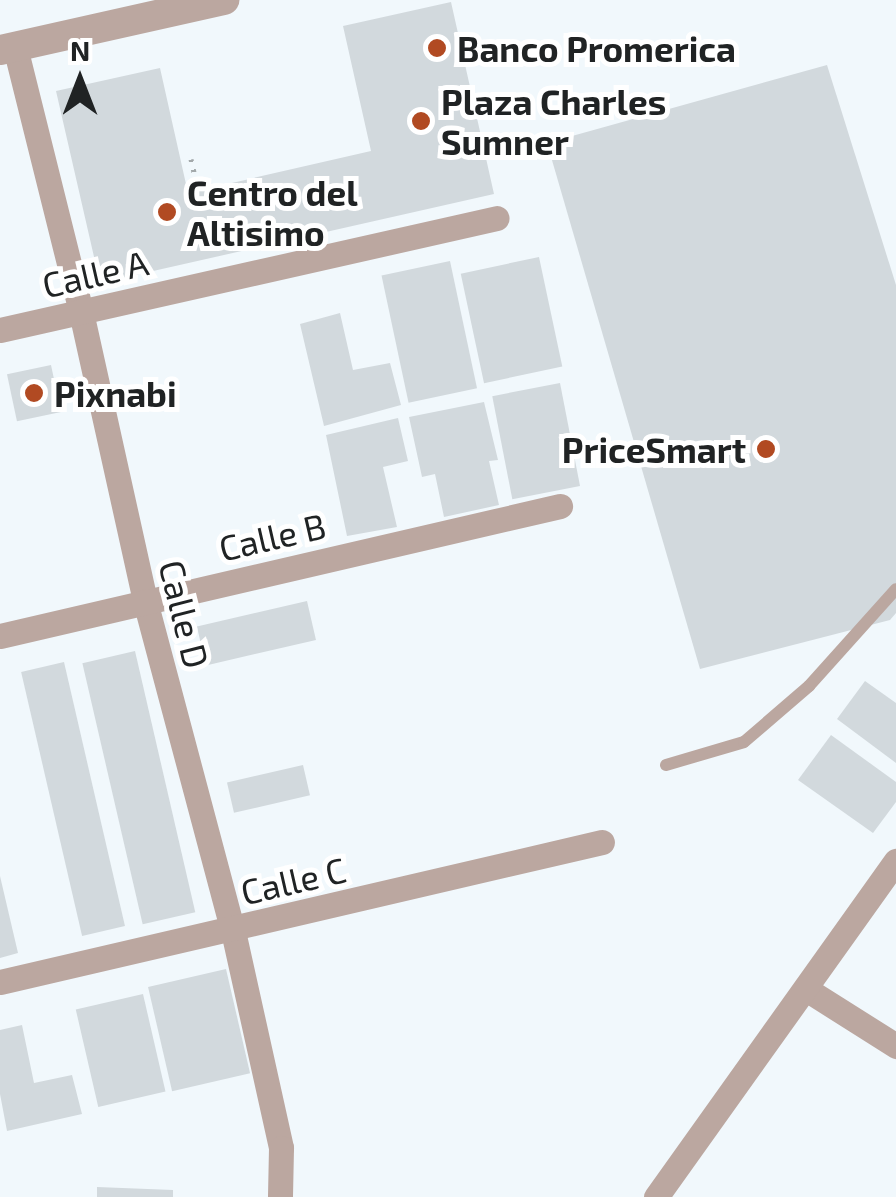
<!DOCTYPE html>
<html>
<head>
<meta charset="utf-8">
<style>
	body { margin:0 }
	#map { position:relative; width:896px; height:1197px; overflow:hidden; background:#f1f8fc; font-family:"Exo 2",sans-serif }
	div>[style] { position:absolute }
	.building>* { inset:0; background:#d2d9dd; transform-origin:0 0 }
	.path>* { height:5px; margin-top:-2.5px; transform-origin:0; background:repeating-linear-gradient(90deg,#a3a9ab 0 2.5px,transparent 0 10.5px) }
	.service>* { height:12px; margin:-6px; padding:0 6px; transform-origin:6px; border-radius:6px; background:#bba7a0 }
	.minor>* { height:25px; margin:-12.5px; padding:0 12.5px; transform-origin:12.5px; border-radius:12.5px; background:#bba7a0 }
	.tertiary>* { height:30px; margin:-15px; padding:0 15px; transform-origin:15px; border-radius:15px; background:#bba7a0 }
	.dots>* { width:28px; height:28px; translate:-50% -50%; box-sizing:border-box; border:5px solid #fff; border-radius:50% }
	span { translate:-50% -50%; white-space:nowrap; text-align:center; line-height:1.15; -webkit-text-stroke:10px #fff; paint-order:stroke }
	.poi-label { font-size:35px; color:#202324; font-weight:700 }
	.left { translate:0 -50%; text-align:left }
	.right { translate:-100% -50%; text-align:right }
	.street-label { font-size:35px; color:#202324 }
	.north { position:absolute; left:30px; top:30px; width:100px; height:100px; -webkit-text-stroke:8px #fff; paint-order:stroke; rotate:0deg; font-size:28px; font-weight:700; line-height:40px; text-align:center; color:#202324 }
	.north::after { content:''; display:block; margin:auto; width:35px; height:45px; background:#202324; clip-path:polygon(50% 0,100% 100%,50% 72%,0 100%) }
</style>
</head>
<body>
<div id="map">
	<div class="building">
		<div style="clip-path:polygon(451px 2px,494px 194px,100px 283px,56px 91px,160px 68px,188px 193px,371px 151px,343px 26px)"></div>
		<div style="clip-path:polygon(827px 65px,896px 285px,896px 613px,890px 620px,700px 669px,547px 143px)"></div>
		<div style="left:539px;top:257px;width:112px;height:80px;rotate:78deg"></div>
		<div style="left:450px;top:261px;width:130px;height:70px;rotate:78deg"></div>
		<div style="clip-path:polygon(340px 313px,353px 370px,390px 363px,401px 405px,324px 426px,300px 324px)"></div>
		<div style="left:51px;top:365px;width:48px;height:45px;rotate:78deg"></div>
		<div style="left:560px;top:383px;width:105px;height:69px;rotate:79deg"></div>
		<div style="clip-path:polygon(484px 402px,498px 460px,489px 461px,499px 505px,444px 517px,435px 474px,422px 477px,409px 417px)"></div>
		<div style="clip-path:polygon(398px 418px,408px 461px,383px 467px,397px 527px,347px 536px,326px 435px)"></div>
		<div style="left:307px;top:601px;width:40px;height:113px;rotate:77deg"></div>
		<div style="left:135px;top:651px;width:268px;height:54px;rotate:77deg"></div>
		<div style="left:64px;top:662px;width:271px;height:44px;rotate:77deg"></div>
		<div style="clip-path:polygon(865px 681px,896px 703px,896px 763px,837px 719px)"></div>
		<div style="clip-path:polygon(831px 735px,896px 782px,896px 802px,873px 833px,798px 780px)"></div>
		<div style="left:303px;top:765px;width:31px;height:78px;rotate:77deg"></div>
		<div style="clip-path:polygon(0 876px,18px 953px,0 958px)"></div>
		<div style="left:226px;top:969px;width:107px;height:80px;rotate:77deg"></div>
		<div style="left:143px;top:994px;width:100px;height:69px;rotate:77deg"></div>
		<div style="clip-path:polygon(22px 1025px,34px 1083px,72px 1075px,82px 1114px,7px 1131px,0 1094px,0 1030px)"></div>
		<div style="clip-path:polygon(97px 1187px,173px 1190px,173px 1197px,97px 1197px)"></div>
	</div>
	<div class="path">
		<div style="left:191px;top:159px;width:32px;rotate:77deg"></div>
	</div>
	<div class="service">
		<div style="left:666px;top:765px;width:81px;rotate:-16.4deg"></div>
		<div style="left:744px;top:742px;width:86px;rotate:-40.7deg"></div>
		<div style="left:809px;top:686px;width:130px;rotate:-48.1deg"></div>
	</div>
	<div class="minor">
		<div style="left:15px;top:47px;width:273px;rotate:76deg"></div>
		<div style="left:81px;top:312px;width:296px;rotate:77.5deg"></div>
		<div style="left:145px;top:601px;width:342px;rotate:75.1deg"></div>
		<div style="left:233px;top:931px;width:222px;rotate:77.5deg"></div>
		<div style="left:281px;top:1148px;width:49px;rotate:91.2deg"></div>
		<div style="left:0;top:330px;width:509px;rotate:-12.7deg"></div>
		<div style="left:0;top:636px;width:575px;rotate:-13.07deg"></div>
		<div style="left:0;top:982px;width:618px;rotate:-13.09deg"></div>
		<div style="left:806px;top:989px;width:107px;rotate:32.3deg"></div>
		<div style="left:656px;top:1197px;width:413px;rotate:-54.5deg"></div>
	</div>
	<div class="tertiary">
		<div style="left:0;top:50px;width:230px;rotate:-12.6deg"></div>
	</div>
	<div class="dots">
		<div style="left:437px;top:48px;background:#b14a22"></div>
		<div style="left:421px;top:121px;background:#b14a22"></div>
		<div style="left:167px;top:212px;background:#b14a22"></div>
		<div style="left:34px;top:393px;background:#b14a22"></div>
		<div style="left:766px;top:449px;background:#b14a22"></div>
	</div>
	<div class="poi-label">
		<span class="left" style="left:457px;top:48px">Banco Promerica</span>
		<span class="left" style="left:441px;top:121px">Plaza Charles<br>Sumner</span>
		<span class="left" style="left:187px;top:212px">Centro del<br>Altisimo</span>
		<span class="left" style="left:54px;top:393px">Pixnabi</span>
		<span class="right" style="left:746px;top:449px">PriceSmart</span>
	</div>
	<div class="street-label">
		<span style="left:95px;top:273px;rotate:-13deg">Calle A</span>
		<span style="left:272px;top:536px;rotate:-13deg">Calle B</span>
		<span style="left:185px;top:614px;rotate:76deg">Calle D</span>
		<span style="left:293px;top:880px;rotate:-13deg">Calle C</span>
	</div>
	<div class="north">N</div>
</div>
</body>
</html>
